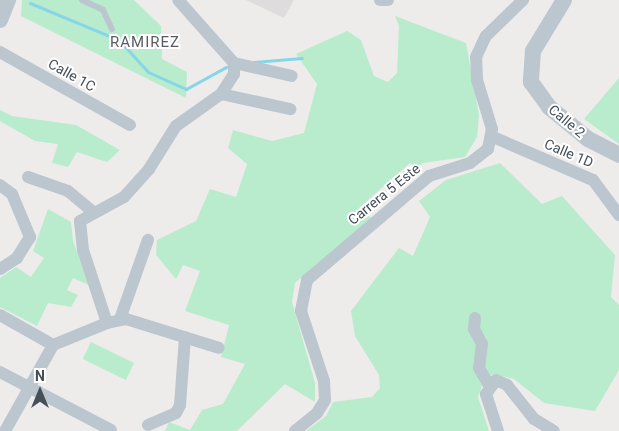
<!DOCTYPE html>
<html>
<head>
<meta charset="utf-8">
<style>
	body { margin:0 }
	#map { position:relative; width:619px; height:431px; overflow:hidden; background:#eeebeb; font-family:Roboto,sans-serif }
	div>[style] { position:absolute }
	.education>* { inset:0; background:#dfdcdd }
	.green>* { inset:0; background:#b9eccc; transform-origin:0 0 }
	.stream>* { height:3px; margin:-1.5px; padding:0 1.5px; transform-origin:1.5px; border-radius:1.5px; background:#86d6e8 }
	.service>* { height:6px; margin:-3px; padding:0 3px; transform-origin:3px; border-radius:3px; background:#bcc6ce }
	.minor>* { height:12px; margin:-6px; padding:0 6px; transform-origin:6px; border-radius:6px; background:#bcc6ce }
	.tertiary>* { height:16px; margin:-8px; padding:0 8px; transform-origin:8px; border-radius:8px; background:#bcc6ce }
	span { translate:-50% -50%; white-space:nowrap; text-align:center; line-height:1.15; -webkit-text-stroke:4px #fff; paint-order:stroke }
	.street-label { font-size:14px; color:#444f58 }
	.neighbourhood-label { font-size:15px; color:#585c60; letter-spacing:1px }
	.north { position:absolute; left:15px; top:366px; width:50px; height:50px; -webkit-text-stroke:4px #fff; paint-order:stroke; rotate:0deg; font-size:14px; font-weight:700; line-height:20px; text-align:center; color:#444f58 }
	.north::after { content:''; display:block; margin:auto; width:18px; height:22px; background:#444f58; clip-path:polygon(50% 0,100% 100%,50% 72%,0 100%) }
</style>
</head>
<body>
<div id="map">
	<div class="education">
		<div style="clip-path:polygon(246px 0,294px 0,284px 18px)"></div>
	</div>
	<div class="green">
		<div style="clip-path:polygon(22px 0,134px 0,161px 26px,162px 59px,187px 72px,186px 98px,21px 16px)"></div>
		<div style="clip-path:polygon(395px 16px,466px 43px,479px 115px,477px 137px,465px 157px,423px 163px,417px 168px,410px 163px,359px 208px,371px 218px,295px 283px,292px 302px,315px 383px,315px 402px,285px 384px,237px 431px,165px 431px,169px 422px,190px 430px,202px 410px,223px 404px,245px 364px,221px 357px,229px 325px,185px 311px,200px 271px,183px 265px,176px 279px,156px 255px,157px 240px,196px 221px,210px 189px,236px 197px,247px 164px,228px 148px,233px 130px,272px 141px,304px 133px,317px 84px,296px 54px,347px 31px,361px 40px,374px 76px,388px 82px,397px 73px,399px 26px)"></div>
		<div style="clip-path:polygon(619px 78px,619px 144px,584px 119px)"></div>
		<div style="clip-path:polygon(0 110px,12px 116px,76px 125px,120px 150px,107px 162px,77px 152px,68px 167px,52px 163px,58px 144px,35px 141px,0 121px)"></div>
		<div style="clip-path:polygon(500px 163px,542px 204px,562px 196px,615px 255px,611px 297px,619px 305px,619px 370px,595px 411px,544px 403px,514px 379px,494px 374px,485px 378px,478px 397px,489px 431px,306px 431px,326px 416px,333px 402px,372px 397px,380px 388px,379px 375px,355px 336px,351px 311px,399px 248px,413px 256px,430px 217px,419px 201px,446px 180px)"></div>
		<div style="clip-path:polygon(48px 209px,71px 222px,73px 241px,89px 285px,73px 278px,67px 290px,78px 295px,71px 307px,48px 303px,37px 326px,0 307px,0 278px,16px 267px,31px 277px,44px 258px,33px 251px)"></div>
		<div style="left:91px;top:342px;width:48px;height:19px;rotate:26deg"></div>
	</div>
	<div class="stream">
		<div style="left:30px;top:3px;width:96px;rotate:22.6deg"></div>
		<div style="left:119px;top:40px;width:43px;rotate:47.8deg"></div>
		<div style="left:148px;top:72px;width:42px;rotate:24.1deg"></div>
		<div style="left:186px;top:89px;width:46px;rotate:-28.8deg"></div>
		<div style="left:253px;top:62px;width:49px;rotate:-4.7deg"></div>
	</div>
	<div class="service">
		<div style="left:82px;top:0;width:23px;rotate:25deg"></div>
		<div style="left:103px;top:10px;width:21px;rotate:65deg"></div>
	</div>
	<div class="minor">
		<div style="left:380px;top:0;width:8px"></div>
		<div style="left:0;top:52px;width:149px;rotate:29.3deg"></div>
		<div style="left:234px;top:63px;width:59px;rotate:12.6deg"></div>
		<div style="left:221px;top:94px;width:71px;rotate:12.3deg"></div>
		<div style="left:493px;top:137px;width:109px;rotate:23.3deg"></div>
		<div style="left:593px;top:180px;width:44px;rotate:53.4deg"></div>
		<div style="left:28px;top:177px;width:42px;rotate:19.3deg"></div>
		<div style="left:68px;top:191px;width:33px;rotate:40deg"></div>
		<div style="left:0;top:185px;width:15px;rotate:37deg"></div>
		<div style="left:12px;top:194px;width:47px;rotate:67.3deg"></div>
		<div style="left:30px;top:237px;width:25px;rotate:122deg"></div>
		<div style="left:17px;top:258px;width:20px;rotate:147deg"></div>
		<div style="left:0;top:315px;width:61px;rotate:29.5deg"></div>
		<div style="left:475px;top:318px;width:11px;rotate:95deg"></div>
		<div style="left:474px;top:329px;width:17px;rotate:62deg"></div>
		<div style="left:482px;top:344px;width:24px;rotate:97deg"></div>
		<div style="left:479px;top:368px;width:20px;rotate:60deg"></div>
		<div style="left:120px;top:319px;width:84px;rotate:-70.5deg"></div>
		<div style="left:107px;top:323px;width:77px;rotate:-108.2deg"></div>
		<div style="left:83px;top:250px;width:29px;rotate:-96deg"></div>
		<div style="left:80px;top:221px;width:50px;rotate:-28.6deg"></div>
		<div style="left:124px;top:197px;width:38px;rotate:-48deg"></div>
		<div style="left:149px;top:169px;width:51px;rotate:-57.9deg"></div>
		<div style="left:176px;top:126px;width:55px;rotate:-35.4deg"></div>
		<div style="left:221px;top:94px;width:24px;rotate:-57deg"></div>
		<div style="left:234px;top:74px;width:11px;rotate:-90deg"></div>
		<div style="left:234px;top:63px;width:84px;rotate:-131.6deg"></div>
		<div style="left:0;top:372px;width:125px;rotate:27.6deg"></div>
		<div style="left:148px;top:425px;width:30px;rotate:-23deg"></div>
		<div style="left:176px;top:413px;width:9px;rotate:-63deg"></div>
		<div style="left:180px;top:405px;width:68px;rotate:-85.8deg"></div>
		<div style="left:5px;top:431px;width:98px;rotate:-60.8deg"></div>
		<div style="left:53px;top:345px;width:58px;rotate:-22.2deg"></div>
		<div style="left:107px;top:323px;width:19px;rotate:-12deg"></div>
		<div style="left:126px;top:319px;width:97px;rotate:17.3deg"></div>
		<div style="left:295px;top:431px;width:28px;rotate:-39deg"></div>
		<div style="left:317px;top:413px;width:15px;rotate:-58deg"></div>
		<div style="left:325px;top:400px;width:19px;rotate:-93deg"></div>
		<div style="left:324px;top:381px;width:74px;rotate:-108.2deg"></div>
		<div style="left:301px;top:311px;width:32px;rotate:-79deg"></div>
		<div style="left:307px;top:280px;width:160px;rotate:-40.4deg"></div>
		<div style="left:429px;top:176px;width:43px;rotate:-17.6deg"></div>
		<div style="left:470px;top:163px;width:23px;rotate:-38deg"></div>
		<div style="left:488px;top:149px;width:20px;rotate:-79deg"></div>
		<div style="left:492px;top:129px;width:51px;rotate:-107deg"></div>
		<div style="left:477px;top:80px;width:23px;rotate:-92deg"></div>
		<div style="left:476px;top:57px;width:23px;rotate:-65deg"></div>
		<div style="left:486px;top:36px;width:52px;rotate:-44.2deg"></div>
		<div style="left:498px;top:431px;width:39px;rotate:-108deg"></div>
		<div style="left:486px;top:394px;width:17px;rotate:-54deg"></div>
		<div style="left:496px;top:380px;width:12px;rotate:24deg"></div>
		<div style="left:507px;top:385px;width:43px;rotate:51.5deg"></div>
		<div style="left:534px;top:419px;width:23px;rotate:31deg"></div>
	</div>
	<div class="tertiary">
		<div style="left:564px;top:0;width:60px;rotate:121.3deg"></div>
		<div style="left:533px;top:51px;width:31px;rotate:94deg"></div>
		<div style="left:531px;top:82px;width:31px;rotate:54deg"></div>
		<div style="left:549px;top:107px;width:50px;rotate:39.4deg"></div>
		<div style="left:588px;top:139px;width:35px;rotate:27deg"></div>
		<div style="left:0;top:20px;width:22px;rotate:-68deg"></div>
	</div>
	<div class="street-label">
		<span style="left:72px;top:75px;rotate:29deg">Calle 1C</span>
		<span style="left:567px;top:121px;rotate:40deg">Calle 2</span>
		<span style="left:569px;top:153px;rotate:23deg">Calle 1D</span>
		<span style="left:384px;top:194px;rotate:-39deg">Carrera 5 Este</span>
	</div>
	<div class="neighbourhood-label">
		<span style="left:145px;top:43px">RAMIREZ</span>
	</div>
	<div class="north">N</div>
</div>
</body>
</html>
